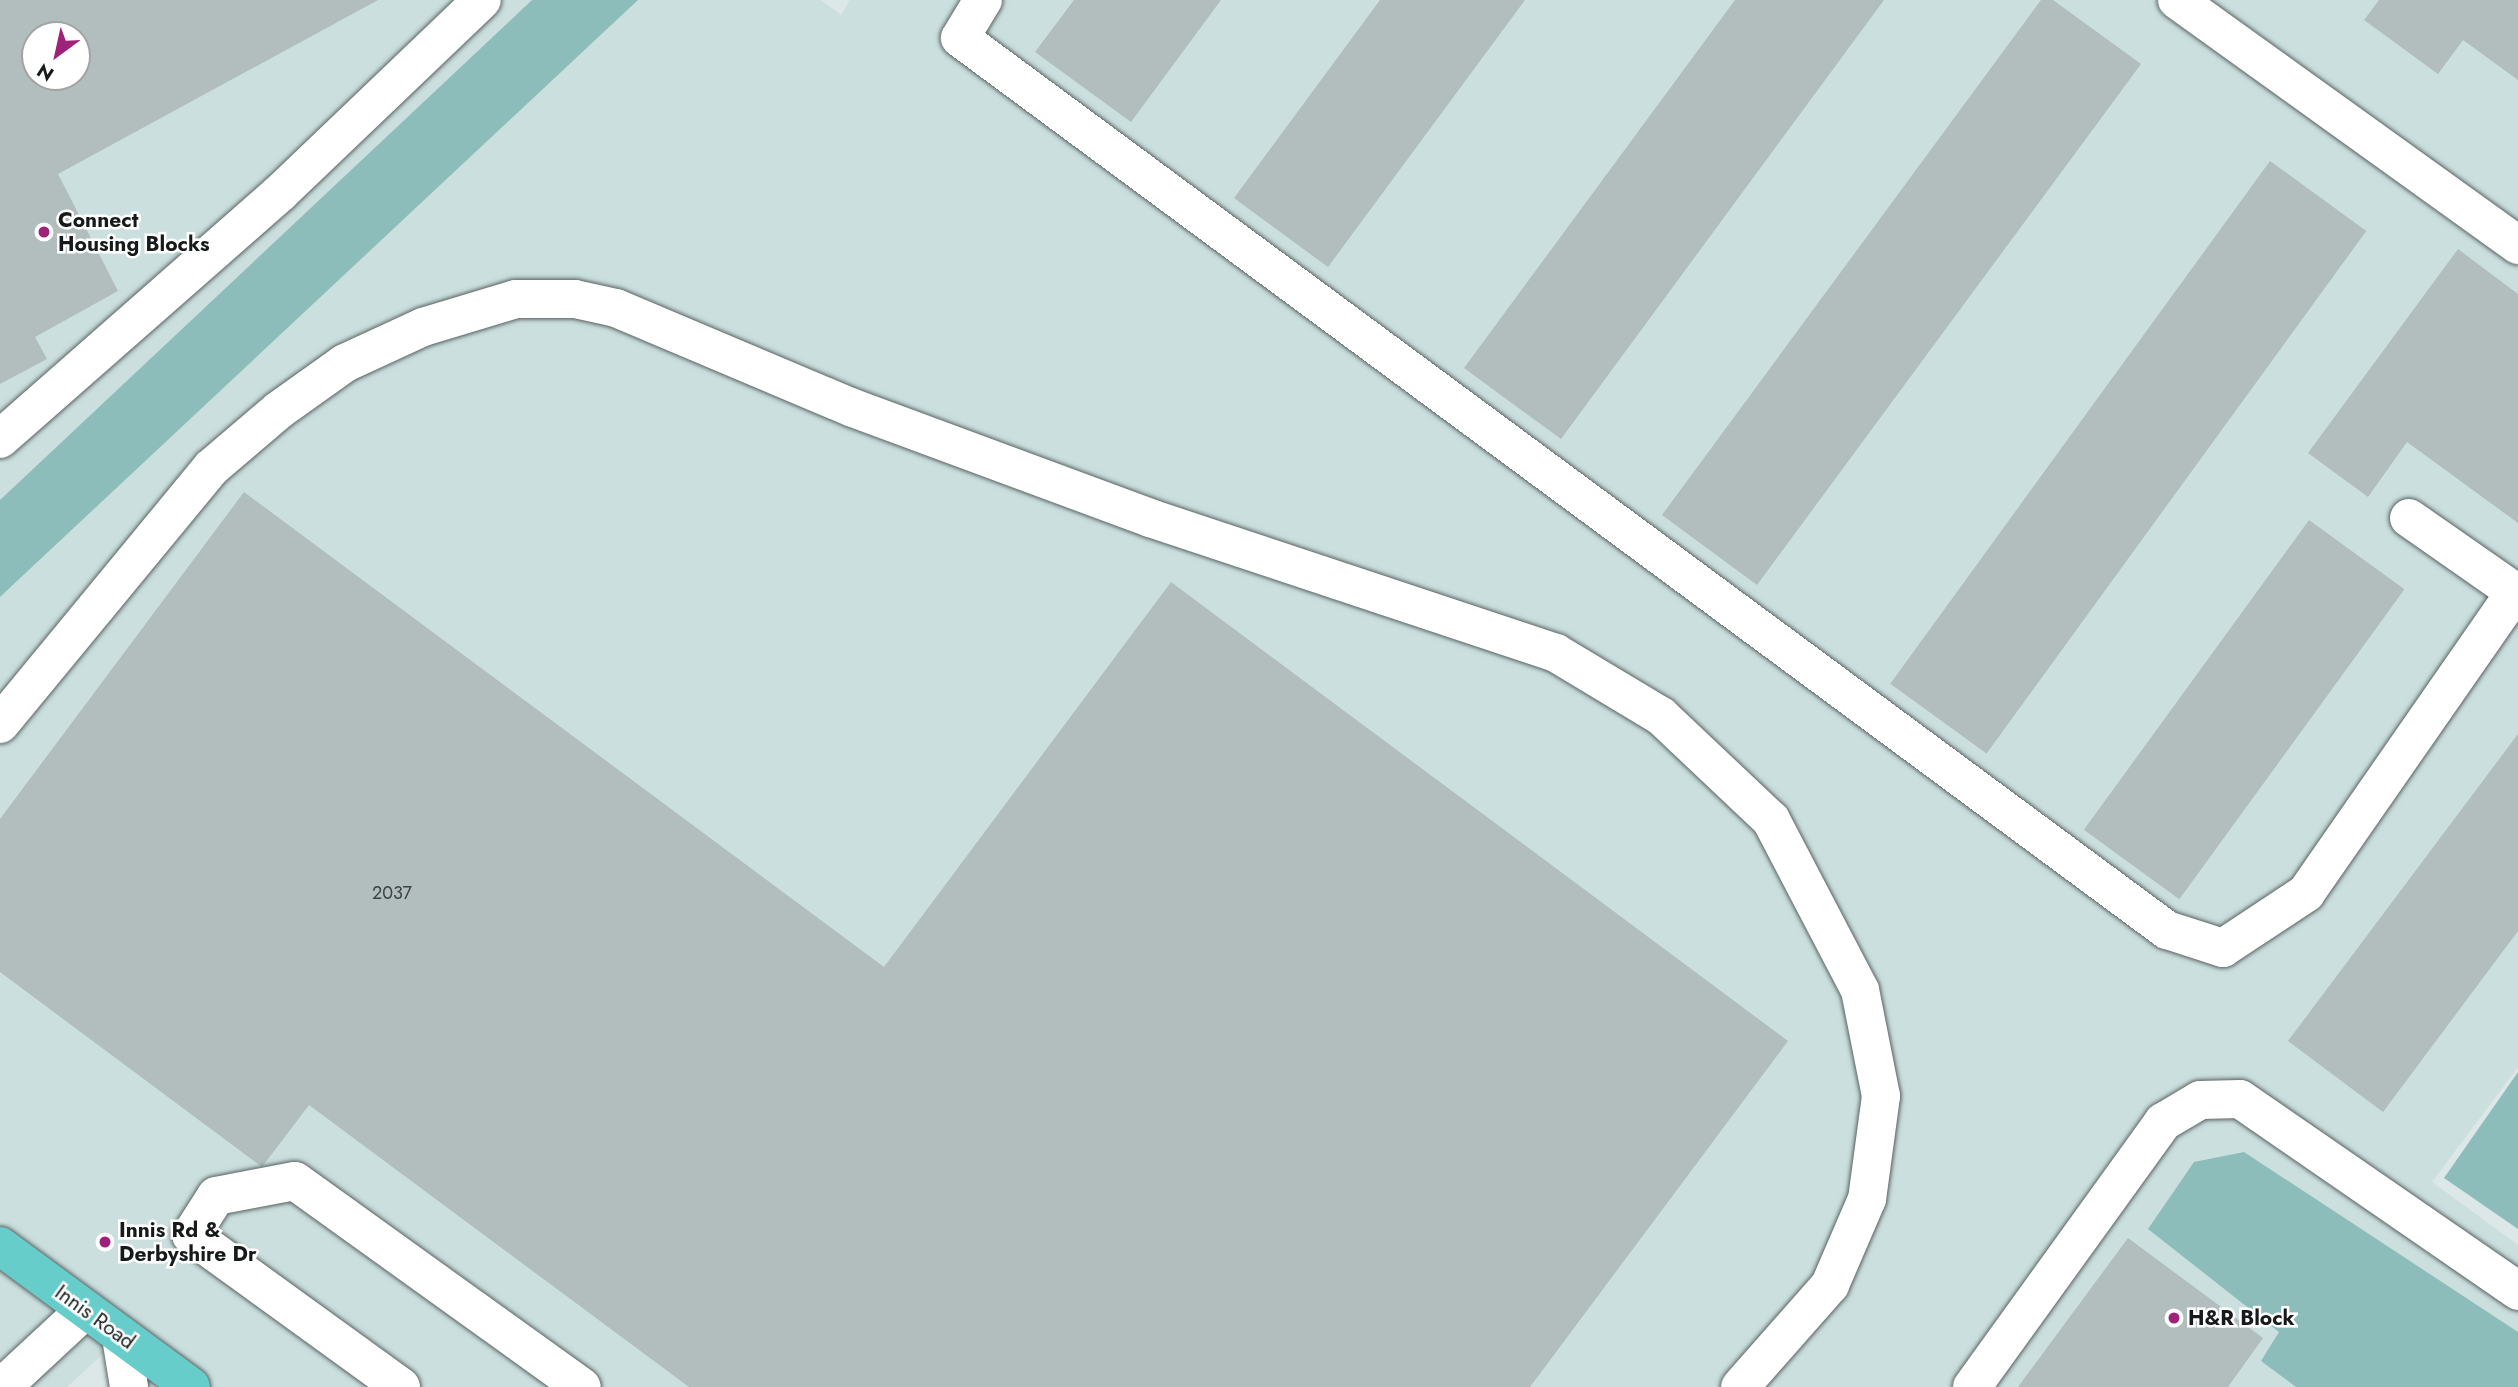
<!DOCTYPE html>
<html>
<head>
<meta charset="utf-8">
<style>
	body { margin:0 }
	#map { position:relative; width:2518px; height:1387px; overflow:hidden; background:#dce7e7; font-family:Jost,sans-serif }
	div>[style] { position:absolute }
	.built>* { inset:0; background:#cadfde }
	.green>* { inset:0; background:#8dbdbb }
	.building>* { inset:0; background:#b2bdbd; transform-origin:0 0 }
	.roads { filter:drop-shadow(0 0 2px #596362) drop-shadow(0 0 2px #596362) }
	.minor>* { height:38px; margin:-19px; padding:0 19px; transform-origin:19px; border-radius:19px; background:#fff }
	.major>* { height:38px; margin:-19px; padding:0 19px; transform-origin:19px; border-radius:19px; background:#67cdcb }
	.dots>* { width:19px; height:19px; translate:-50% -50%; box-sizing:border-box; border:4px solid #fff; border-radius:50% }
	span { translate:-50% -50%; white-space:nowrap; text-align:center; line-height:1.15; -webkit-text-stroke:5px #fff; paint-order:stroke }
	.number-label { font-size:18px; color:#3d4343 }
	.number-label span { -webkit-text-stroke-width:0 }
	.poi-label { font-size:21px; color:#161a1a; font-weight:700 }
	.left { translate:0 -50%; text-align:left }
	.street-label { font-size:21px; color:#161a1a }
	.north { position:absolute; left:21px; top:21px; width:70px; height:70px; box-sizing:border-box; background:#fff; border:2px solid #a2a3a3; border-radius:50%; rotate:213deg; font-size:19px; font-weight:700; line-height:28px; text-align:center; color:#161a1a }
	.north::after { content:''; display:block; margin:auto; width:24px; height:32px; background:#9e2279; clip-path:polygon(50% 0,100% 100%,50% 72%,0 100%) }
</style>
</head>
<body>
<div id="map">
	<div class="built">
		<div style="clip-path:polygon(evenodd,0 0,532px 0,0 500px,0 0,35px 35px,77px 35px,77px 77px,35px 77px,35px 35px)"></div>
		<div style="clip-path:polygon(638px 0,821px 0,841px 15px,850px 0,2518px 0,2518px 1067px,2432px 1182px,2518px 1245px,2518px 1387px,191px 1387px,121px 1337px,67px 1387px,0 1387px,0 597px)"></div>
	</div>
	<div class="green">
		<div style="clip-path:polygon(532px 0,638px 0,0 597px,0 500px)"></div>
		<div style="clip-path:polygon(2518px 1072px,2518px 1229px,2444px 1178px)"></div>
		<div style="clip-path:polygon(2244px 1152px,2518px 1332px,2518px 1387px,2296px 1387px,2261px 1361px,2279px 1332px,2148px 1229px,2194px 1162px)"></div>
	</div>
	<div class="building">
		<div style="clip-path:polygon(evenodd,0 0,378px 0,58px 174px,118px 291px,35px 337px,47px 359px,0 384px,0 0,35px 35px,77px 35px,77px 77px,35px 77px,35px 35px)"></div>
		<div style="clip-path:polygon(1074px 0,1221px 0,1131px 122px,1035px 52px)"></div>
		<div style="clip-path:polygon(1380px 0,1525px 0,1328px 267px,1234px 198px)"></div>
		<div style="clip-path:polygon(1735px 0,1884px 0,1561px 439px,1464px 368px)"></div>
		<div style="clip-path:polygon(2041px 0,2053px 0,2141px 64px,1757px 585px,1662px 515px)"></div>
		<div style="clip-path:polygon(2379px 0,2518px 0,2518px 80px,2463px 40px,2438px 74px,2364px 20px)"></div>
		<div style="left:2270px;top:161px;width:119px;height:646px;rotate:36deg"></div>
		<div style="clip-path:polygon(2458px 249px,2518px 294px,2518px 523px,2407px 442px,2368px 497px,2308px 453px)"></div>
		<div style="clip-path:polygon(244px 492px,884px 967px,1171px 582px,1788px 1041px,1530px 1387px,689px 1387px,309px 1105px,262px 1167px,0 972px,0 819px)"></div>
		<div style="left:2309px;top:520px;width:118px;height:383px;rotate:36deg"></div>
		<div style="clip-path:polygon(2518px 734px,2518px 931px,2383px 1112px,2288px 1041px)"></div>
		<div style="clip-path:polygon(2128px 1238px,2263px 1338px,2228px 1387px,2018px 1387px)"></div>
	</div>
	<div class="roads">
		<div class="minor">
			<div style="left:983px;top:0;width:44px;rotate:121.2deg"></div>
			<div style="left:960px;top:38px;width:1501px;rotate:36.47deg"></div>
			<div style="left:2167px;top:930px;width:59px;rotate:17.8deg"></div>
			<div style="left:2223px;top:948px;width:100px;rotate:-33.5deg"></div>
			<div style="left:2306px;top:893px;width:366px;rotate:-55.2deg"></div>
			<div style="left:2177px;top:0;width:420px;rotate:35.7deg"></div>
			<div style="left:0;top:439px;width:373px;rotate:-41.3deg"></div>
			<div style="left:280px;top:193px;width:279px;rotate:-43.7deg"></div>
			<div style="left:2409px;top:518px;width:133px;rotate:34.9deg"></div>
			<div style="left:0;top:724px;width:332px;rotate:-50.5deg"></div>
			<div style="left:211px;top:468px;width:89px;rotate:-40.5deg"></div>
			<div style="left:279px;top:410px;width:81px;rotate:-35.5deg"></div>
			<div style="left:345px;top:363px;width:86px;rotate:-24.8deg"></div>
			<div style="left:423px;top:327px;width:97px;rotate:-16.8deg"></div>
			<div style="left:516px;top:299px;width:59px"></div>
			<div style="left:575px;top:299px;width:42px;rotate:12.4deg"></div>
			<div style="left:616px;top:308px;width:257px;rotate:22.9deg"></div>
			<div style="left:853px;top:408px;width:317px;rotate:20.3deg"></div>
			<div style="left:1150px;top:518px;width:428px;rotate:18.4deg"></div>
			<div style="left:1556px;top:653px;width:122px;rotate:31deg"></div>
			<div style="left:1661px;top:716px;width:151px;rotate:43.4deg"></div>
			<div style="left:1771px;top:820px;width:192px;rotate:62.4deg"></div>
			<div style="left:1860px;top:990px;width:108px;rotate:78.8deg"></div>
			<div style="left:1881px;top:1096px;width:104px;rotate:97.7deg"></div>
			<div style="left:1867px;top:1199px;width:94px;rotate:113.3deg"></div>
			<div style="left:1830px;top:1285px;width:136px;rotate:131.4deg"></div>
			<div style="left:121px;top:1337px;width:51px;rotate:80.9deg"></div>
			<div style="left:2px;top:1387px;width:113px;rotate:-42.9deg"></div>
			<div style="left:401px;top:1387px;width:259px;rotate:-144.1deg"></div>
			<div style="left:191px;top:1235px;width:46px;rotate:-57.3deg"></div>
			<div style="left:216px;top:1196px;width:80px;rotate:-10.8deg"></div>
			<div style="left:295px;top:1181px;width:353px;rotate:35.7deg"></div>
			<div style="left:1972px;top:1387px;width:327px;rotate:-54.2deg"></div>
			<div style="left:2163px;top:1122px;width:43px;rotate:-30.7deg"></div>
			<div style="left:2200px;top:1100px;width:40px;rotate:-1.4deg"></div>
			<div style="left:2240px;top:1099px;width:338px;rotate:34.6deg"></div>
		</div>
		<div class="major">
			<div style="left:0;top:1246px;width:237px;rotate:36.4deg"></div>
		</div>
	</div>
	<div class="dots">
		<div style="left:44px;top:232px;background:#9e2279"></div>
		<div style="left:105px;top:1242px;background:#9e2279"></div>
		<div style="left:2174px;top:1318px;background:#9e2279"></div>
	</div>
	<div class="number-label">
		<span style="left:392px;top:893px">2037</span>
	</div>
	<div class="poi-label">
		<span class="left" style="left:58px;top:232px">Connect<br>Housing Blocks</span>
		<span class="left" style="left:119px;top:1242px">Innis Rd &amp;<br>Derbyshire Dr</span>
		<span class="left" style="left:2188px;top:1318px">H&amp;R Block</span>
	</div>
	<div class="street-label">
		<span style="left:95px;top:1317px;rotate:36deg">Innis Road</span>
	</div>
	<div class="north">N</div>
</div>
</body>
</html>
